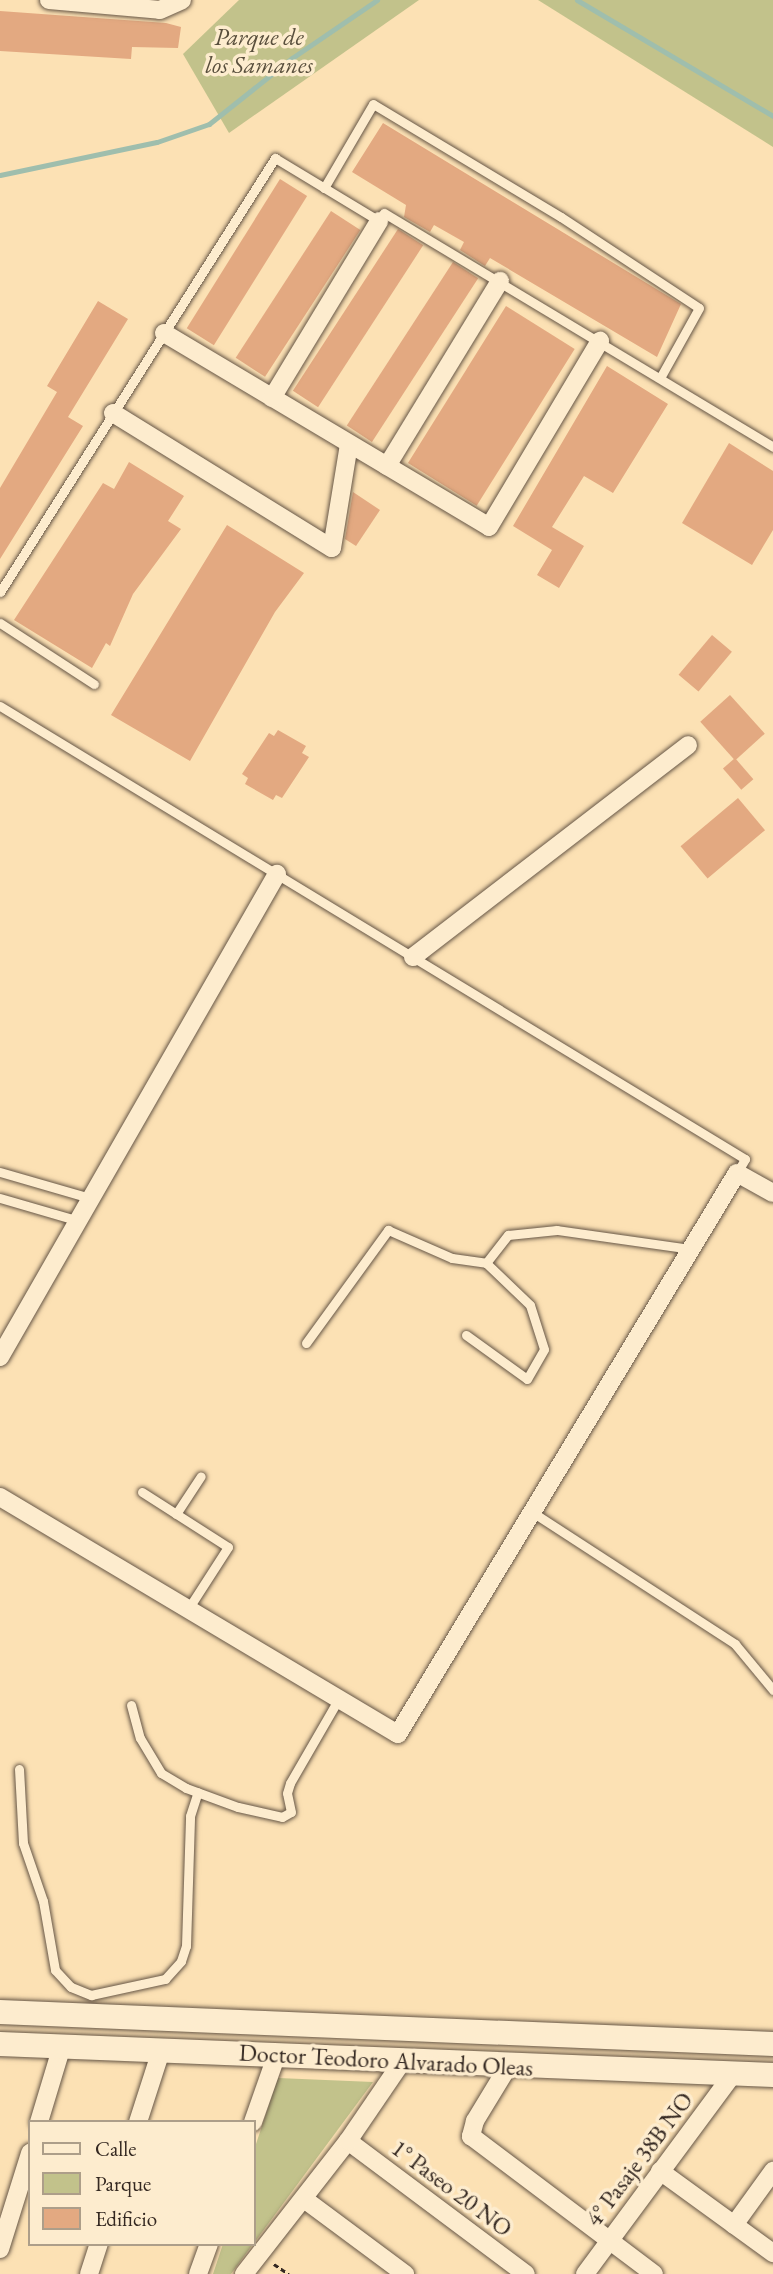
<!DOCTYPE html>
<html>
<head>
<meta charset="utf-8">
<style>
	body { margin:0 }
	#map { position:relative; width:773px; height:2274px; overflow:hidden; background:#fce1b4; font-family:"EB Garamond",serif }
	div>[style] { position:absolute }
	.green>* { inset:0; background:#c2c28b }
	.stream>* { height:5px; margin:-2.5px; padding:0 2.5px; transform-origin:2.5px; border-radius:2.5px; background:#9fbead }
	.building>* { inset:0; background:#e3a981; transform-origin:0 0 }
	.path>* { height:2.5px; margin-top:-1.25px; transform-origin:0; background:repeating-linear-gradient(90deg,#342821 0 5px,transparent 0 8.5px) }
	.roads { filter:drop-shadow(0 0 2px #665646) drop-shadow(0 0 2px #665646) }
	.lane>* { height:9px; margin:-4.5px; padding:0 4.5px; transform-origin:4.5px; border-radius:4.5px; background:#fdecce }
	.street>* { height:18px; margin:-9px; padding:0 9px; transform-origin:9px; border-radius:9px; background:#fdecce }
	.secondary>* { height:24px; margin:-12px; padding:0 12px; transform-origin:12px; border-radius:12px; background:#fdecce }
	span { translate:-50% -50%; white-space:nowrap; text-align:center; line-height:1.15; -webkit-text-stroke:7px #fdecce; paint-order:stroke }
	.park-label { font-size:24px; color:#584e3c; font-style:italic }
	.street-label { font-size:24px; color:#342821 }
	.legend { position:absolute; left:28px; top:2120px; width:228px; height:126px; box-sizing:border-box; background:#fdecce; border:2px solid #ad9e89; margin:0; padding:9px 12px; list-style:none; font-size:21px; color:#342821 }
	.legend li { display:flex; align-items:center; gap:14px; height:35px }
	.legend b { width:35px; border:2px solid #ad9e89 }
</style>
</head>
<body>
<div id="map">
	<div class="green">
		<div style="clip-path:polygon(239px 0,419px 0,229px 133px,183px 54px)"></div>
		<div style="clip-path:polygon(538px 0,773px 0,773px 147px)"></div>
		<div style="clip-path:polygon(278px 2078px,373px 2082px,254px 2243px,254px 2150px)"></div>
		<div style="clip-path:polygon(223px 2244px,253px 2244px,231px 2274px,213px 2274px)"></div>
	</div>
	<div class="stream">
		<div style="left:577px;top:0;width:228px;rotate:30.6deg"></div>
		<div style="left:0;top:175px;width:160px;rotate:-11.9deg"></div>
		<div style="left:157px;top:142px;width:55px;rotate:-19.1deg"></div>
		<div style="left:209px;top:124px;width:106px;rotate:-38.5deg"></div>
		<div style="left:292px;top:58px;width:103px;rotate:-34.3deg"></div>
	</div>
	<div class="building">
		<div style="clip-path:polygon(0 11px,166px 23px,181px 27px,178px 48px,132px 47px,131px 59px,0 51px)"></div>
		<div style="clip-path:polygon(383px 123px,681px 304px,657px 357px,490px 258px,485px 266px,460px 250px,464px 242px,434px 225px,430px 232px,404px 217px,406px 205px,352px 172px)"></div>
		<div style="left:280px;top:179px;width:32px;height:176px;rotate:32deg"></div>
		<div style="left:331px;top:211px;width:35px;height:175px;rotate:33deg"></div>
		<div style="left:398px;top:229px;width:30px;height:193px;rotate:33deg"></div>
		<div style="left:453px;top:262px;width:30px;height:195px;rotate:33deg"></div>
		<div style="clip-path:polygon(98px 301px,128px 319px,68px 417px,83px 426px,0 559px,0 488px,57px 392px,47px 386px)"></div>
		<div style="left:506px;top:306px;width:81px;height:185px;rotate:32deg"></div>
		<div style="clip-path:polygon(607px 366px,668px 404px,613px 493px,584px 476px,552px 527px,584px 546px,559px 588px,537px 575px,552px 550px,513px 526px)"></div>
		<div style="clip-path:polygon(729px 443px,773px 471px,773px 530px,752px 565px,682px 523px)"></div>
		<div style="clip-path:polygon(129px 462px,184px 496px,168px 521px,181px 529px,133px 594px,110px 646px,106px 643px,92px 668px,14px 620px,103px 483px,114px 489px)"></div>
		<div style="clip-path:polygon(353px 492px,380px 510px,356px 546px,345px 539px)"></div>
		<div style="clip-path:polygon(227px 525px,304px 573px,275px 612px,190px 761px,111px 715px)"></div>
		<div style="left:712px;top:635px;width:26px;height:52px;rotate:40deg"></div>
		<div style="left:730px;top:695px;width:52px;height:40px;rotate:48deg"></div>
		<div style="clip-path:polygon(278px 730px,306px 746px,302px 753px,309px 757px,282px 798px,276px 795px,273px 800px,245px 784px,248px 778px,242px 774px,269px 733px,274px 736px)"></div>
		<div style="left:735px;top:758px;width:28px;height:16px;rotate:49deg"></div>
		<div style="left:738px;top:798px;width:42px;height:75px;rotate:50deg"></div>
	</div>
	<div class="path">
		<div style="left:274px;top:2264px;width:18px;rotate:34deg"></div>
	</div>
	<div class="roads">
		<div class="lane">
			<div style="left:324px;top:188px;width:97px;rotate:-59.7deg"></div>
			<div style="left:373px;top:104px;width:219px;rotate:31deg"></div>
			<div style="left:561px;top:217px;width:165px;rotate:33.4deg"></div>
			<div style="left:699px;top:308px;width:80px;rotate:119.1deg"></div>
			<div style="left:0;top:592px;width:514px;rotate:-57.64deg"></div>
			<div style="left:275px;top:158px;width:122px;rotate:31.2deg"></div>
			<div style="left:379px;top:221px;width:9px;rotate:-58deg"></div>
			<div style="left:384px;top:213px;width:454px;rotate:31deg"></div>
			<div style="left:0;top:623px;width:112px;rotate:33deg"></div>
			<div style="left:0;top:706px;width:872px;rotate:31.3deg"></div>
			<div style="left:745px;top:1159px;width:16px;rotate:120deg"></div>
			<div style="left:0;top:1172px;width:94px;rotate:16.1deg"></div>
			<div style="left:0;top:1198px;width:82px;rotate:16.2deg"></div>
			<div style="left:466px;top:1335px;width:75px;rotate:35.8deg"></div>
			<div style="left:527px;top:1379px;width:34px;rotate:-60deg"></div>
			<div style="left:544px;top:1349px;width:46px;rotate:-107.7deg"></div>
			<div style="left:530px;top:1305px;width:61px;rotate:-136.3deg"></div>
			<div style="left:486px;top:1263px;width:36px;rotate:-52deg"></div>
			<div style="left:508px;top:1235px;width:49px;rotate:-5.8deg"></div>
			<div style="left:557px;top:1230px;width:135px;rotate:8.1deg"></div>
			<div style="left:306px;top:1343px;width:140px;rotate:-54deg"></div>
			<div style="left:388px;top:1230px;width:70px;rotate:23.6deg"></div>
			<div style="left:452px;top:1258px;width:34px;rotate:8deg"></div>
			<div style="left:142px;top:1492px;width:102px;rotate:32.6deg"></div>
			<div style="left:228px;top:1547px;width:74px;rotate:122.8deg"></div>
			<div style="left:532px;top:1512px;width:242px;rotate:33deg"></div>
			<div style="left:735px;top:1644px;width:60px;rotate:50.4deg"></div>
			<div style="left:176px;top:1514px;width:45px;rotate:-56.7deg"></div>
			<div style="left:131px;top:1705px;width:34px;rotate:75deg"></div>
			<div style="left:140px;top:1738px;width:41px;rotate:59deg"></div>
			<div style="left:161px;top:1773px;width:29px;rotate:31deg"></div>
			<div style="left:186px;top:1788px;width:55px;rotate:20.1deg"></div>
			<div style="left:238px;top:1807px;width:45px;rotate:12.8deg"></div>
			<div style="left:282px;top:1817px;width:10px;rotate:-29deg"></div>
			<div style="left:291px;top:1812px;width:19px;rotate:-102deg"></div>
			<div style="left:287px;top:1793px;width:10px;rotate:-73deg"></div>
			<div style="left:290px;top:1783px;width:98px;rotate:-60deg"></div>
			<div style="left:19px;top:1769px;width:74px;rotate:86.9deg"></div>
			<div style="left:23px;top:1843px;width:61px;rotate:71deg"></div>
			<div style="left:43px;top:1901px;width:70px;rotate:80.1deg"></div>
			<div style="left:55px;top:1970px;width:23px;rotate:47deg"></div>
			<div style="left:71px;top:1987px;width:22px;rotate:22deg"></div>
			<div style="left:91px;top:1995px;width:76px;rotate:-12.2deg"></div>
			<div style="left:165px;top:1979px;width:24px;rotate:-48deg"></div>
			<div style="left:181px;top:1961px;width:16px;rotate:-72deg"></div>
			<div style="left:186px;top:1946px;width:130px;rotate:-88.2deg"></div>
			<div style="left:190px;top:1816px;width:25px;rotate:-72deg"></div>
		</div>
		<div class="street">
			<div style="left:49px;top:0;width:111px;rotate:5.1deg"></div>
			<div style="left:160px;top:10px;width:24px;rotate:-24deg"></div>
			<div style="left:164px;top:333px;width:378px;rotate:30.8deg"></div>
			<div style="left:489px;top:527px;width:217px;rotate:-59.2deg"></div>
			<div style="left:272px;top:398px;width:207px;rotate:-58.8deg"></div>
			<div style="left:113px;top:413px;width:257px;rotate:31.7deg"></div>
			<div style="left:332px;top:548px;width:105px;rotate:-80.7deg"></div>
			<div style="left:387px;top:466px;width:217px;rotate:-58.6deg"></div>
			<div style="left:413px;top:957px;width:347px;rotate:-37.6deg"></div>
			<div style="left:0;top:1357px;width:557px;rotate:-60.17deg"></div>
			<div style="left:0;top:1497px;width:463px;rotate:30.8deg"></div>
			<div style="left:398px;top:1734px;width:655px;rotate:-58.86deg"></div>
			<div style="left:737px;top:1173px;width:41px;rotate:29.1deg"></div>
			<div style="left:509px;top:2065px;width:66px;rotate:121.3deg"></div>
			<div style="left:475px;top:2121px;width:16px;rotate:105deg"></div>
			<div style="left:471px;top:2136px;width:229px;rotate:37deg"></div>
			<div style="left:39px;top:2122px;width:79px;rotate:-73.2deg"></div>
			<div style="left:138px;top:2122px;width:75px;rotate:-72.1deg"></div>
			<div style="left:253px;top:2122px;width:72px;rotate:-70.6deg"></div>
			<div style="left:348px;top:2141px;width:222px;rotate:36.8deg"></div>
			<div style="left:660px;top:2171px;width:140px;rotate:36deg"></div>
			<div style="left:304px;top:2199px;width:126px;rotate:36.6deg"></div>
			<div style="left:734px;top:2225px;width:67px;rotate:-54.2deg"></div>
			<div style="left:0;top:2249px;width:101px;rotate:-72.6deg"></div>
			<div style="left:89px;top:2274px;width:32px;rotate:-72deg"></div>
			<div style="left:198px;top:2274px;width:32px;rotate:-70deg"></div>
			<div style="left:244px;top:2274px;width:169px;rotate:-52deg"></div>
			<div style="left:348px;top:2141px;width:99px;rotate:-55.7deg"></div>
			<div style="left:585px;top:2274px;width:249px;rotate:-53.5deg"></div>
		</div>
		<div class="secondary">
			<div style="left:0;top:2012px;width:774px;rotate:2.37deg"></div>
			<div style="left:0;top:2044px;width:774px;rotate:2.3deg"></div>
		</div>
	</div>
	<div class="park-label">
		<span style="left:259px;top:51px">Parque de<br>los Samanes</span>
	</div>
	<div class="street-label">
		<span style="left:386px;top:2060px;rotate:3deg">Doctor Teodoro Alvarado Oleas</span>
		<span style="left:639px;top:2159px;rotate:-53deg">4° Pasaje 38B NO</span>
		<span style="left:452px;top:2188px;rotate:37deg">1° Paseo 20 NO</span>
	</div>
	<ul class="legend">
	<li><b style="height:9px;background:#fdecce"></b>Calle</li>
	<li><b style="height:19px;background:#c2c28b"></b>Parque</li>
	<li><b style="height:19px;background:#e3a981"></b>Edificio</li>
	</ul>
</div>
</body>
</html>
